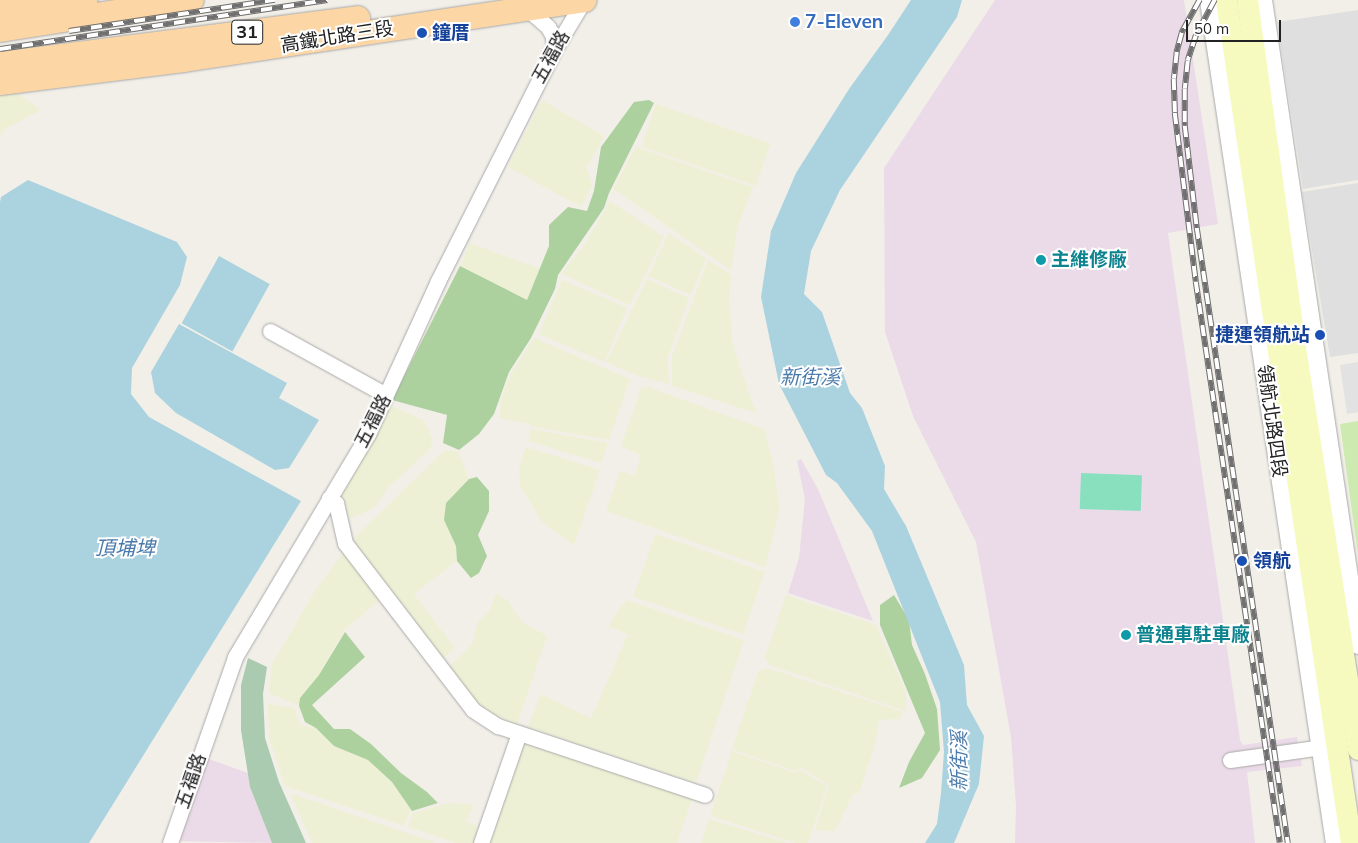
<!DOCTYPE html>
<html>
<head>
<meta charset="utf-8">
<style>
	body { margin:0 }
	#map { position:relative; width:1358px; height:843px; overflow:hidden; background:#f2efe9; font-family:Mulish,"Noto Sans TC",sans-serif }
	div>[style] { position:absolute }
	.residential>* { inset:0; background:#e0dfdf }
	.industrial>* { inset:0; background:#ebdbe8 }
	.farmland>* { inset:0; background:#eef0d5; transform-origin:0 0 }
	.grass>* { inset:0; background:#cdebb0 }
	.forest>* { inset:0; background:#add19e }
	.cemetery>* { inset:0; background:#aacbaf }
	.pitch>* { inset:0; background:#88e0be; transform-origin:0 0 }
	.parking>* { inset:0; background:#e2e2e2 }
	.water>* { inset:0; background:#aad3df; transform-origin:0 0 }
	.roads { filter:drop-shadow(0 0 1px #a9a9a9) drop-shadow(0 0 1px #a9a9a9) }
	.minor>* { height:15px; margin:-7.5px; padding:0 7.5px; transform-origin:7.5px; border-radius:7.5px; background:#fff }
	.tertiary>* { height:19px; margin:-9.5px; padding:0 9.5px; transform-origin:9.5px; border-radius:9.5px; background:#fff }
	.secondary>* { height:21px; margin:-10.5px; padding:0 10.5px; transform-origin:10.5px; border-radius:10.5px; background:#f7fabf }
	.primary>* { height:24px; margin:-12px; padding:0 12px; transform-origin:12px; border-radius:12px; background:#fcd6a4 }
	.rail>* { height:5.5px; margin-top:-2.75px; transform-origin:0; background:repeating-linear-gradient(90deg,#fff 0 11px,#707070 0 22px); box-sizing:border-box; border-block:1px solid #707070 }
	.dots>* { width:14px; height:14px; translate:-50% -50%; box-sizing:border-box; border:2px solid #fff; border-radius:50% }
	span { translate:-50% -50%; white-space:nowrap; text-align:center; line-height:1.15; -webkit-text-stroke:4px #fff; paint-order:stroke }
	.shield-label span { padding:1px 4px; background:#fff; border:1px solid; border-radius:4px; -webkit-text-stroke-width:0 }
	.shield-label { font-size:18px; color:#222; font-weight:700 }
	.shop-label { font-size:19px; color:#366cbe; font-weight:700 }
	.left { translate:0 -50%; text-align:left }
	.transit-label { font-size:19px; color:#164399; font-weight:700 }
	.right { translate:-100% -50%; text-align:right }
	.street-label { font-size:19px; color:#222 }
	.culture-label { font-size:19px; color:#0d838f; font-weight:700 }
	.water-label { font-size:20px; color:#4a7aab; font-style:italic }
	.scale { position:absolute; left:1186px; top:20px; width:95px; height:22px; box-sizing:border-box; border:2px solid #222; border-top:0; padding-left:6px; font-size:15px; line-height:18px; white-space:nowrap; color:#222; -webkit-text-stroke:4px #fff; paint-order:stroke }
</style>
</head>
<body>
<div id="map">
	<div class="residential">
		<div style="clip-path:polygon(1358px 10px,1358px 180px,1303px 189px,1277px 22px)"></div>
		<div style="clip-path:polygon(1358px 183px,1358px 353px,1330px 357px,1302px 192px)"></div>
	</div>
	<div class="industrial">
		<div style="clip-path:polygon(995px 0,1184px 0,1218px 224px,1168px 233px,1240px 740px,1243px 745px,1297px 737px,1302px 766px,1247px 772px,1255px 843px,1015px 843px,1016px 806px,1011px 737px,976px 542px,913px 416px,885px 332px,884px 168px)"></div>
		<div style="clip-path:polygon(801px 459px,818px 489px,873px 621px,788px 593px,799px 558px,805px 499px,797px 461px)"></div>
		<div style="clip-path:polygon(206px 758px,248px 773px,250px 787px,272px 843px,178px 841px)"></div>
	</div>
	<div class="farmland">
		<div style="clip-path:polygon(14px 91px,41px 110px,5px 129px,0 136px,0 92px)"></div>
		<div style="clip-path:polygon(542px 100px,604px 136px,587px 167px,592px 186px,581px 207px,508px 167px)"></div>
		<div style="left:656px;top:104px;width:121px;height:45px;rotate:19deg"></div>
		<div style="clip-path:polygon(636px 147px,753px 187px,737px 229px,731px 270px,613px 189px)"></div>
		<div style="clip-path:polygon(610px 201px,664px 237px,630px 305px,561px 274px,585px 244px)"></div>
		<div style="clip-path:polygon(669px 233px,706px 258px,691px 295px,648px 276px)"></div>
		<div style="clip-path:polygon(470px 243px,540px 269px,527px 300px,460px 266px)"></div>
		<div style="clip-path:polygon(708px 260px,732px 275px,729px 297px,733px 346px,756px 413px,672px 386px,672px 356px)"></div>
		<div style="clip-path:polygon(647px 279px,689px 298px,668px 357px,669px 384px,635px 375px,606px 362px)"></div>
		<div style="left:562px;top:280px;width:71px;height:59px;rotate:23deg"></div>
		<div style="clip-path:polygon(534px 338px,630px 379px,609px 440px,530px 426px,529px 424px,499px 418px,501px 399px,511px 373px)"></div>
		<div style="clip-path:polygon(648px 387px,764px 429px,772px 458px,780px 509px,765px 567px,606px 511px,620px 471px,634px 476px,641px 455px,621px 446px,641px 388px)"></div>
		<div style="clip-path:polygon(391px 406px,423px 420px,433px 439px,430px 449px,389px 487px,374px 508px,349px 519px,345px 499px,340px 494px,369px 448px)"></div>
		<div style="clip-path:polygon(531px 429px,608px 443px,601px 463px,528px 441px)"></div>
		<div style="clip-path:polygon(526px 447px,600px 470px,574px 545px,542px 522px,520px 485px,519px 468px)"></div>
		<div style="clip-path:polygon(445px 450px,458px 452px,469px 479px,446px 503px,444px 520px,456px 546px,457px 561px,414px 594px,455px 648px,440px 661px,350px 542px)"></div>
		<div style="left:655px;top:534px;width:116px;height:66px;rotate:19deg"></div>
		<div style="clip-path:polygon(344px 552px,381px 599px,345px 629px,319px 675px,300px 698px,299px 706px,269px 693px,272px 664px,316px 589px)"></div>
		<div style="clip-path:polygon(496px 593px,508px 601px,522px 622px,547px 636px,517px 724px,482px 709px,448px 668px,472px 644px,478px 622px,490px 610px)"></div>
		<div style="clip-path:polygon(786px 595px,876px 625px,906px 692px,906px 711px,769px 665px,765px 657px)"></div>
		<div style="clip-path:polygon(627px 600px,744px 640px,696px 783px,528px 727px,541px 694px,591px 718px,628px 634px,609px 627px,617px 611px)"></div>
		<div style="clip-path:polygon(767px 668px,903px 712px,900px 719px,879px 720px,875px 745px,859px 793px,853px 794px,835px 831px,815px 830px,829px 785px,801px 768px,795px 771px,732px 749px,758px 672px)"></div>
		<div style="clip-path:polygon(268px 704px,295px 708px,300px 725px,316px 728px,334px 746px,368px 760px,392px 782px,411px 809px,404px 826px,285px 786px,269px 738px)"></div>
		<div style="clip-path:polygon(523px 740px,693px 796px,677px 843px,489px 843px)"></div>
		<div style="clip-path:polygon(732px 751px,795px 773px,800px 770px,827px 786px,808px 843px,796px 843px,710px 816px)"></div>
		<div style="clip-path:polygon(290px 793px,436px 843px,312px 843px)"></div>
		<div style="clip-path:polygon(449px 803px,474px 805px,466px 821px,478px 827px,473px 843px,456px 843px,408px 827px,413px 813px)"></div>
		<div style="clip-path:polygon(709px 819px,788px 843px,701px 843px)"></div>
	</div>
	<div class="grass">
		<div style="clip-path:polygon(1358px 421px,1358px 555px,1340px 424px)"></div>
	</div>
	<div class="forest">
		<div style="clip-path:polygon(649px 100px,654px 103px,609px 193px,604px 208px,558px 275px,555px 289px,531px 338px,509px 372px,494px 414px,479px 434px,459px 450px,443px 443px,447px 415px,392px 400px,460px 266px,527px 300px,549px 246px,549px 225px,568px 207px,587px 211px,594px 191px,601px 147px,634px 102px)"></div>
		<div style="clip-path:polygon(477px 477px,489px 491px,489px 511px,478px 535px,487px 556px,479px 573px,471px 578px,457px 561px,456px 546px,444px 520px,446px 503px,469px 479px)"></div>
		<div style="clip-path:polygon(894px 595px,909px 620px,912px 645px,925px 674px,937px 709px,940px 750px,922px 778px,899px 788px,909px 762px,925px 733px,880px 625px,880px 605px)"></div>
		<div style="clip-path:polygon(345px 632px,365px 657px,312px 705px,334px 729px,350px 729px,371px 744px,401px 773px,427px 792px,438px 803px,412px 811px,392px 782px,368px 760px,334px 746px,316px 728px,305px 722px,299px 706px,300px 698px,319px 675px)"></div>
	</div>
	<div class="cemetery">
		<div style="clip-path:polygon(248px 658px,267px 667px,263px 694px,265px 738px,279px 782px,306px 843px,272px 843px,250px 787px,241px 730px,241px 685px)"></div>
	</div>
	<div class="pitch">
		<div style="left:1081px;top:473px;width:61px;height:36px;rotate:2deg"></div>
	</div>
	<div class="parking">
		<div style="clip-path:polygon(1358px 362px,1358px 412px,1347px 414px,1340px 365px)"></div>
	</div>
	<div class="water">
		<div style="clip-path:polygon(911px 0,962px 0,957px 17px,840px 190px,811px 251px,804px 294px,822px 312px,850px 393px,862px 408px,885px 466px,884px 489px,906px 526px,964px 665px,967px 705px,984px 736px,979px 784px,954px 843px,925px 843px,937px 824px,941px 793px,944px 752px,940px 702px,872px 531px,837px 483px,826px 475px,779px 384px,761px 297px,771px 231px,796px 173px,849px 89px,888px 35px)"></div>
		<div style="clip-path:polygon(28px 180px,177px 242px,187px 257px,180px 285px,132px 368px,131px 394px,149px 417px,301px 501px,89px 843px,0 843px,0 202px,1px 197px)"></div>
		<div style="left:219px;top:256px;width:58px;height:77px;rotate:29deg"></div>
		<div style="clip-path:polygon(179px 324px,287px 383px,279px 398px,319px 420px,289px 468px,275px 470px,176px 413px,155px 393px,151px 372px)"></div>
	</div>
	<div class="roads">
		<div class="minor">
			<div style="left:524px;top:6px;width:32px;rotate:41deg"></div>
			<div style="left:548px;top:27px;width:10px;rotate:61deg"></div>
			<div style="left:553px;top:36px;width:14px;rotate:86deg"></div>
			<div style="left:270px;top:331px;width:132px;rotate:28.9deg"></div>
			<div style="left:329px;top:498px;width:9px;rotate:36deg"></div>
			<div style="left:336px;top:503px;width:41px;rotate:77.3deg"></div>
			<div style="left:345px;top:543px;width:210px;rotate:52.5deg"></div>
			<div style="left:473px;top:710px;width:30px;rotate:33deg"></div>
			<div style="left:498px;top:726px;width:218px;rotate:18.4deg"></div>
			<div style="left:1230px;top:760px;width:101px;rotate:-8deg"></div>
			<div style="left:170px;top:843px;width:197px;rotate:-70.7deg"></div>
			<div style="left:235px;top:657px;width:260px;rotate:-59.2deg"></div>
			<div style="left:368px;top:434px;width:168px;rotate:-65.4deg"></div>
			<div style="left:438px;top:281px;width:258px;rotate:-63.3deg"></div>
			<div style="left:554px;top:50px;width:58px;rotate:-59deg"></div>
			<div style="left:481px;top:843px;width:116px;rotate:-70.9deg"></div>
		</div>
		<div class="tertiary">
			<div style="left:1209px;top:0;width:852px;rotate:81.5deg"></div>
			<div style="left:1262px;top:0;width:651px;rotate:81.52deg"></div>
		</div>
		<div class="secondary">
			<div style="left:1226px;top:0;width:852px;rotate:81.57deg"></div>
			<div style="left:1247px;top:0;width:350px;rotate:82.1deg"></div>
			<div style="left:1295px;top:347px;width:407px;rotate:81.1deg"></div>
		</div>
		<div class="primary">
			<div style="left:0;top:11px;width:86px;rotate:-6.7deg"></div>
			<div style="left:0;top:30px;width:194px;rotate:-8.9deg"></div>
			<div style="left:0;top:64px;width:361px;rotate:-7.3deg"></div>
			<div style="left:0;top:83px;width:185px;rotate:-7.1deg"></div>
			<div style="left:184px;top:60px;width:405px;rotate:-8.5deg"></div>
		</div>
	</div>
	<div class="rail">
		<div style="left:1200px;top:0;width:38px;rotate:119deg"></div>
		<div style="left:1182px;top:33px;width:20px;rotate:105deg"></div>
		<div style="left:1177px;top:52px;width:27px;rotate:96deg"></div>
		<div style="left:1174px;top:79px;width:34px;rotate:88deg"></div>
		<div style="left:1175px;top:113px;width:170px;rotate:82.9deg"></div>
		<div style="left:1196px;top:282px;width:567px;rotate:81.48deg"></div>
		<div style="left:1215px;top:0;width:41px;rotate:117.8deg"></div>
		<div style="left:1196px;top:36px;width:26px;rotate:108deg"></div>
		<div style="left:1188px;top:61px;width:28px;rotate:96deg"></div>
		<div style="left:1185px;top:89px;width:37px;rotate:90deg"></div>
		<div style="left:1185px;top:126px;width:103px;rotate:83.3deg"></div>
		<div style="left:1197px;top:228px;width:622px;rotate:81.58deg"></div>
		<div style="left:69px;top:31px;width:208px;rotate:-8.6deg"></div>
		<div style="left:0;top:49px;width:331px;rotate:-8.5deg"></div>
	</div>
	<div class="dots">
		<div style="left:795px;top:22px;background:#3f7fe0"></div>
		<div style="left:422px;top:33px;background:#1a4fb4"></div>
		<div style="left:1041px;top:260px;background:#0f9aa8"></div>
		<div style="left:1320px;top:335px;background:#1a4fb4"></div>
		<div style="left:1242px;top:561px;background:#1a4fb4"></div>
		<div style="left:1126px;top:635px;background:#0f9aa8"></div>
	</div>
	<div class="shield-label">
		<span style="left:247px;top:32px">31</span>
	</div>
	<div class="shop-label">
		<span class="left" style="left:805px;top:22px">7-Eleven</span>
	</div>
	<div class="transit-label">
		<span class="left" style="left:432px;top:33px">鐘厝</span>
		<span class="right" style="left:1310px;top:335px">捷運領航站</span>
		<span class="left" style="left:1253px;top:561px">領航</span>
	</div>
	<div class="street-label">
		<span style="left:337px;top:37px;rotate:-9deg">高鐵北路三段</span>
		<span style="left:551px;top:57px;rotate:-61deg">五福路</span>
		<span style="left:373px;top:421px;rotate:-63deg">五福路</span>
		<span style="left:1272px;top:421px;rotate:82deg">領航北路四段</span>
		<span style="left:191px;top:781px;rotate:-71deg">五福路</span>
	</div>
	<div class="culture-label">
		<span class="left" style="left:1051px;top:260px">主維修廠</span>
		<span class="left" style="left:1136px;top:635px">普通車駐車廠</span>
	</div>
	<div class="water-label">
		<span style="left:810px;top:376px">新街溪</span>
		<span style="left:125px;top:547px">頂埔埤</span>
		<span style="left:958px;top:761px;rotate:-90deg">新街溪</span>
	</div>
	<div class="scale">50 m</div>
</div>
</body>
</html>
